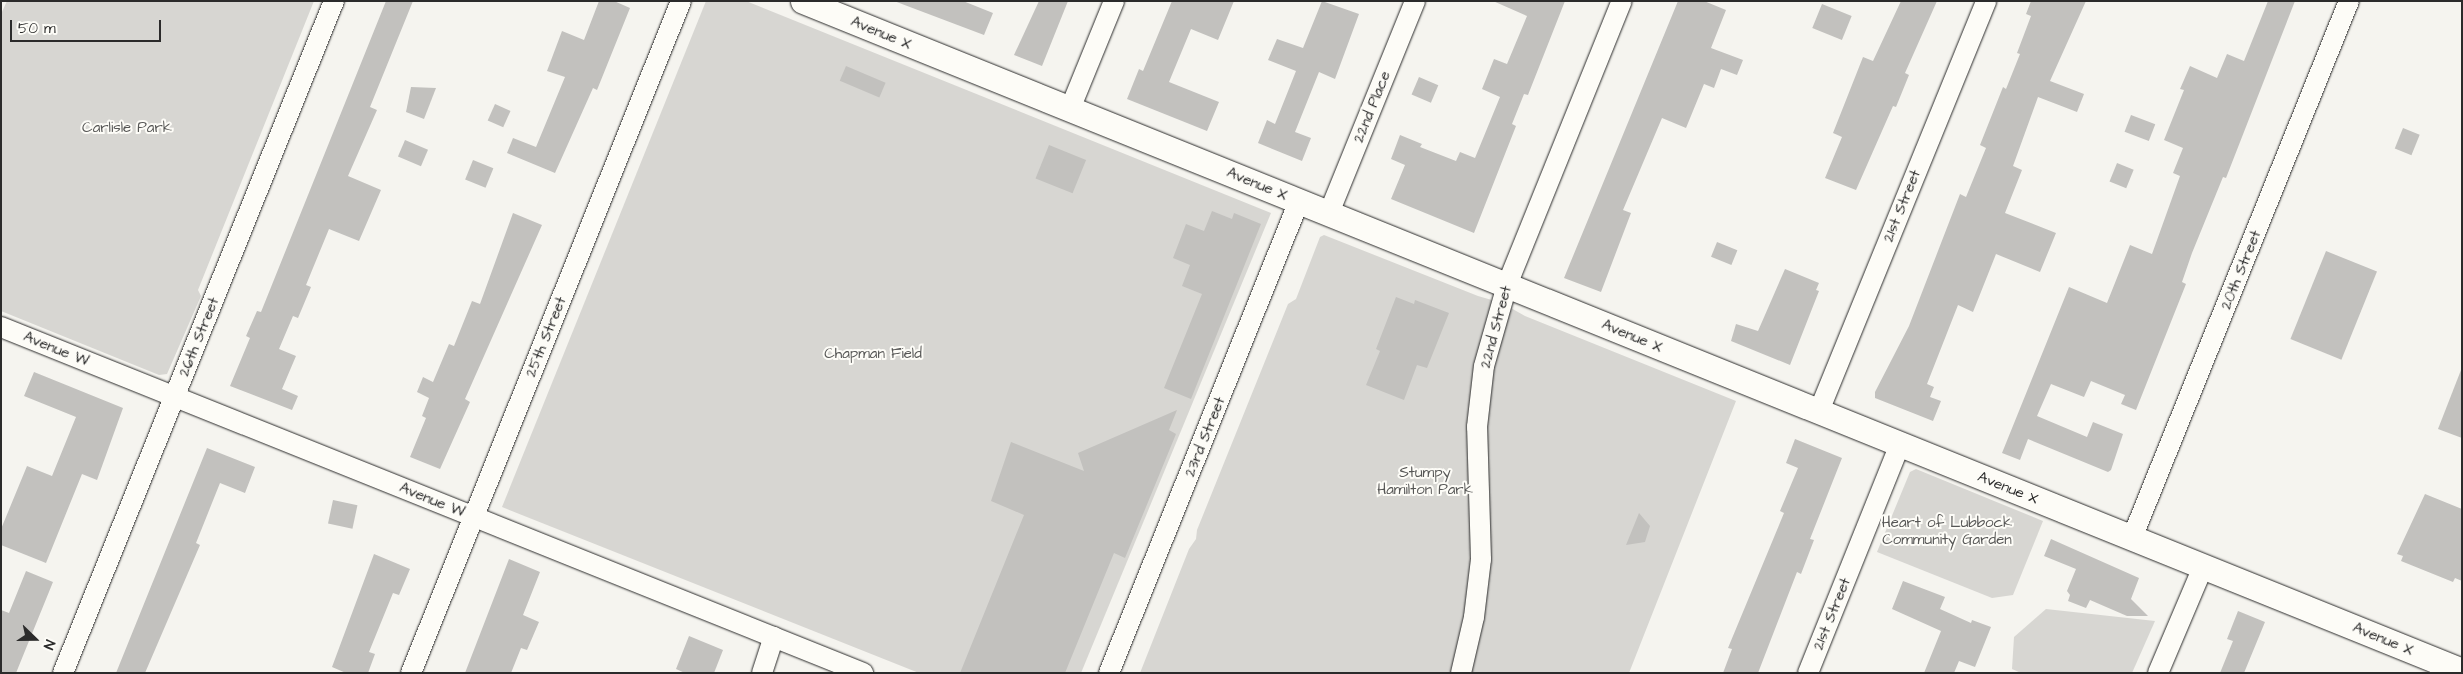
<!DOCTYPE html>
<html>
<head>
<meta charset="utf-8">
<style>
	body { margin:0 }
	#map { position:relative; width:2463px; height:674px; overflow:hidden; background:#f5f4ef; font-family:"Architects Daughter",sans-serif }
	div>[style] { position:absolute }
	.green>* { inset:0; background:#d7d6d2 }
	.building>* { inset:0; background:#c2c1be; transform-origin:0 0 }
	.roads { filter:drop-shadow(0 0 1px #2b2b2b) drop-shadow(0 0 1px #2b2b2b) }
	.minor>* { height:20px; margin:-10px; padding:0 10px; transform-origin:10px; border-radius:10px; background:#fdfcf7 }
	.tertiary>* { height:25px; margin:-12.5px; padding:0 12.5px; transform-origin:12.5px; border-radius:12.5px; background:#fdfcf7 }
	span { translate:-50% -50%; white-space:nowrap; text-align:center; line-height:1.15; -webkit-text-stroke:4px #fdfcf7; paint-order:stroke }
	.street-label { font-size:15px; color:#2b2b2b }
	.park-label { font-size:15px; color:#565655 }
	.frame { position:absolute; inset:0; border:2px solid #2b2b2b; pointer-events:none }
	.north { position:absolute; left:10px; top:614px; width:50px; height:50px; -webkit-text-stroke:4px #fdfcf7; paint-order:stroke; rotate:112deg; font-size:14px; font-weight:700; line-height:20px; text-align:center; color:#2b2b2b }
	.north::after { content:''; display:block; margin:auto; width:18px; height:22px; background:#2b2b2b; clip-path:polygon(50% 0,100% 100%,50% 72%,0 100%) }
	.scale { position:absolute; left:10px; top:20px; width:151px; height:22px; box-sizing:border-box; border:2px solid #2b2b2b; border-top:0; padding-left:6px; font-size:15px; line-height:18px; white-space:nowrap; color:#2b2b2b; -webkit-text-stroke:4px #fdfcf7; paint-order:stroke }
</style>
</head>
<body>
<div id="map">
	<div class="green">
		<div style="clip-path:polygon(7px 1px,314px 1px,198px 290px,201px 296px,167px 374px,159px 375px,1px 311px,1px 14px)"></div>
		<div style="clip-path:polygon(706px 1px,746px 1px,1271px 213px,1081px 673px,919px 673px,502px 507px)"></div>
		<div style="clip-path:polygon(1324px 235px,1478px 296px,1502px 303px,1525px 316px,1736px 401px,1629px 673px,1140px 673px,1189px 549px,1196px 539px,1197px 530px,1288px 304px,1296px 299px,1320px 237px)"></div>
		<div style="clip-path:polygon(1916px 469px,2043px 521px,2013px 595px,1992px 598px,1877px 552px,1910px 472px)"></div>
		<div style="clip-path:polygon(2046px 609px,2155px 621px,2132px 673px,2021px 673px,2012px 669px,2014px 637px)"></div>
	</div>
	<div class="building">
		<div style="clip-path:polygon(386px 1px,413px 1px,370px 107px,377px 110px,348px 176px,381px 190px,359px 241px,329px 229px,306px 285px,311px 287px,298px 318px,293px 316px,279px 349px,296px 356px,282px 389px,298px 396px,292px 410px,230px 386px,250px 338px,246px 336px,257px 311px,261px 312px)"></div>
		<div style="clip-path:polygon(599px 1px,614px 1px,630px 8px,597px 90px,593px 88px,555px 173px,507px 153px,513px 138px,536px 147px,565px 77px,547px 71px,562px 31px,584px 40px)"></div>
		<div style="clip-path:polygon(894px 1px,963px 1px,993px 13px,984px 35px)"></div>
		<div style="clip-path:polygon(1039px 1px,1068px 1px,1042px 66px,1014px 55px)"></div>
		<div style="clip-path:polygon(1172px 1px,1234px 1px,1218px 40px,1191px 29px,1169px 82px,1219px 102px,1207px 131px,1127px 99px,1139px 69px,1143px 71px)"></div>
		<div style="clip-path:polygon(1322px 1px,1359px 14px,1335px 79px,1319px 72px,1295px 132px,1311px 138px,1302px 161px,1258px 143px,1267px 120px,1275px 124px,1296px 71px,1268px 60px,1277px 39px,1303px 48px)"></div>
		<div style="clip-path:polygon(1493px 1px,1565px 1px,1528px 95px,1524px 94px,1512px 124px,1516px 126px,1474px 233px,1391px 199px,1405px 165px,1391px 159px,1400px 135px,1422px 144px,1420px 147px,1456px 161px,1460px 152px,1475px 158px,1500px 97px,1482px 89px,1494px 59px,1507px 64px,1527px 16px)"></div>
		<div style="clip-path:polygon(1678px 1px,1704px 1px,1726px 10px,1711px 48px,1743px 60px,1737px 75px,1721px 69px,1714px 88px,1704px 84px,1686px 128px,1662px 118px,1623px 210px,1631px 213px,1601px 292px,1564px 278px)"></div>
		<div style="clip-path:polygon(1901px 1px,1937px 1px,1905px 73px,1909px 75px,1896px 107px,1893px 106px,1856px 190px,1825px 178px,1842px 137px,1833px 133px,1863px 57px,1873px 61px)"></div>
		<div style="clip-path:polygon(2031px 1px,2086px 1px,2050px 81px,2084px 94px,2077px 112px,2038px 97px,2013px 166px,2022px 170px,2005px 213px,2056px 233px,2040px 272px,1996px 254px,1973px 312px,1958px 305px,1927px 384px,1934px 387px,1930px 397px,1941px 401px,1933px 421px,1875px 398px,1875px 392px,1909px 326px,1960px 194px,1966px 197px,1986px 148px,1980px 145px,2003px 87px,2006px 89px,2020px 54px,2017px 53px,2031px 16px,2026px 14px)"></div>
		<div style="clip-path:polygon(2268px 1px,2295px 1px,2226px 178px,2223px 177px,2192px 253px,2182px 282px,2186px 284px,2136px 410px,2121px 404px,2125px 395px,2091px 381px,2084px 397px,2051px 384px,2037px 416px,2087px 437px,2093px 422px,2123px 434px,2111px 470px,2108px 472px,2028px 439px,2020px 460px,2002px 453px,2069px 287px,2107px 303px,2130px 245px,2152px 254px,2180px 176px,2173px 173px,2183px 148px,2164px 140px,2184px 90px,2180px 89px,2190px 66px,2217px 78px,2227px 54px,2244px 61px)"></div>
		<div style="left:1822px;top:4px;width:32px;height:26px;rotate:22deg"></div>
		<div style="left:846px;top:66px;width:43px;height:16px;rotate:23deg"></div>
		<div style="left:1419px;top:77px;width:21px;height:19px;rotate:23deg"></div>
		<div style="clip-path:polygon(411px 87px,436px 88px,424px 119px,406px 112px)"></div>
		<div style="left:495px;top:104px;width:17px;height:18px;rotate:24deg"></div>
		<div style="left:2131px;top:115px;width:26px;height:18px;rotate:21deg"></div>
		<div style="left:2403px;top:128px;width:18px;height:22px;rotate:22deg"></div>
		<div style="left:405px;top:140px;width:25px;height:18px;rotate:23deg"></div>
		<div style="left:1049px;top:145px;width:40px;height:36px;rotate:22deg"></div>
		<div style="left:473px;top:160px;width:22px;height:21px;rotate:22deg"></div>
		<div style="left:2117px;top:163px;width:18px;height:20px;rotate:22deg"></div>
		<div style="clip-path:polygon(1212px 211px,1232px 219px,1234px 213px,1261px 224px,1191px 399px,1164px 388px,1202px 294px,1182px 286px,1190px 265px,1173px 258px,1186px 224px,1204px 231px)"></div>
		<div style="clip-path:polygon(513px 213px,542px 225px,465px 399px,470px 402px,440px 469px,410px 457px,426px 418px,422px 416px,429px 398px,417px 392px,423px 377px,433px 382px,449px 344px,454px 346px,472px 301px,480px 304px)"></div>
		<div style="left:1717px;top:242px;width:22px;height:16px;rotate:22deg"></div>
		<div style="left:2326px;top:251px;width:55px;height:95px;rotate:22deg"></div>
		<div style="clip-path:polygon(1785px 269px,1819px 283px,1816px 290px,1819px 291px,1790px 365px,1731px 341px,1736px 324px,1758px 331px)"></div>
		<div style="clip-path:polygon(1396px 297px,1414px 304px,1415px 300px,1449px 313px,1427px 368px,1417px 365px,1404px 400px,1366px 385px,1380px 351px,1376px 349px)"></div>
		<div style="clip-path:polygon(2461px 370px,2462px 370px,2462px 438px,2438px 429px)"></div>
		<div style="clip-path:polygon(34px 372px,123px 408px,97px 480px,82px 474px,46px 563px,1px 545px,1px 529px,27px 466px,52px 476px,76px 417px,24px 396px)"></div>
		<div style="clip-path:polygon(1177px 410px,1169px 430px,1176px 434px,1125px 558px,1114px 553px,1065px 673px,960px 673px,1024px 515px,991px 501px,1011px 442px,1084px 471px,1078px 453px)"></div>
		<div style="clip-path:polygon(1795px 439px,1842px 458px,1810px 539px,1814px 540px,1801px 574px,1797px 572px,1758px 673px,1723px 673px,1732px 649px,1728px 648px,1784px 513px,1780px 511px,1798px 468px,1786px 463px)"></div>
		<div style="clip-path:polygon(207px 448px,255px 467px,245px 493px,220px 483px,196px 543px,200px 545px,145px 673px,116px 673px)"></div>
		<div style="clip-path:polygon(2425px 494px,2462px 509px,2462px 581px,2455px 578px,2453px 582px,2401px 561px,2403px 556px,2397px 554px)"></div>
		<div style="left:333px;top:500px;width:25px;height:24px;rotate:12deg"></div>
		<div style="clip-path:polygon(1639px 513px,1650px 526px,1645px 542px,1626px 545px)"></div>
		<div style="clip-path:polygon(2051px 539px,2139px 578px,2131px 599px,2148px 616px,2127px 616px,2090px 600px,2086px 608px,2068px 601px,2070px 595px,2067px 591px,2076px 569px,2044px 556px)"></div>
		<div style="clip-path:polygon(374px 554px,410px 569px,399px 595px,393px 593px,369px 652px,375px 654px,368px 673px,346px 673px,332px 667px)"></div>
		<div style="clip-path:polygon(509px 559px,540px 572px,523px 615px,539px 622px,527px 650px,521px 648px,511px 673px,465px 673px)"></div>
		<div style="clip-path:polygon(26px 571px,53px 582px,16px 673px,1px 673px,1px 610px,9px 613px)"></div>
		<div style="clip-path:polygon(1903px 581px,1945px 597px,1940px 609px,1971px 623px,1972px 620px,1991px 627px,1975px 667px,1959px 661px,1954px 673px,1924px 673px,1941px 631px,1892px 609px)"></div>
		<div style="clip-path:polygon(2238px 611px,2265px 622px,2244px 673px,2220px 673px,2233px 641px,2227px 639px)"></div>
		<div style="clip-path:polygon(689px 636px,723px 650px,714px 673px,685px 673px,676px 669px)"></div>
	</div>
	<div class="roads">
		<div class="minor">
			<div style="left:1070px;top:109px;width:117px;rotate:-67.8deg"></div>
			<div style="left:1329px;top:213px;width:229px;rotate:-67.9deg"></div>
			<div style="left:1px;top:327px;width:929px;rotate:21.87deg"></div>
			<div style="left:1819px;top:411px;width:443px;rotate:-67.8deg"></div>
			<div style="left:2132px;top:538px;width:579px;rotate:-68deg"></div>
			<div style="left:63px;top:673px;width:725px;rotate:-68.04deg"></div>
			<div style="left:411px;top:673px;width:724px;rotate:-68.11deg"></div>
			<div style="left:762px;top:673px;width:38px;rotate:-72deg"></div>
			<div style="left:1109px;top:673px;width:509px;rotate:-68.07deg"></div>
			<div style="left:1461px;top:673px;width:57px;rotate:-76.9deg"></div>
			<div style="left:1474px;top:617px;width:58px;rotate:-83.1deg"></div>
			<div style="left:1481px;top:559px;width:132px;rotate:-91.7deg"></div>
			<div style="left:1477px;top:427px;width:61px;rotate:-83.5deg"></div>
			<div style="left:1484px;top:366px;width:84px;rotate:-74.1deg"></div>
			<div style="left:1507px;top:285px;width:306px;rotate:-68deg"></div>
			<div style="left:1808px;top:673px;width:247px;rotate:-68.1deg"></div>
			<div style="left:2158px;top:673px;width:115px;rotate:-67deg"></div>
		</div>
		<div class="tertiary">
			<div style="left:803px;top:1px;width:1789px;rotate:21.99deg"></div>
		</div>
	</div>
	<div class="street-label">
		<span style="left:881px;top:33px;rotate:22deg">Avenue X</span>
		<span style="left:1372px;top:107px;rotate:-68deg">22nd Place</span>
		<span style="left:1257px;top:184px;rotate:22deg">Avenue X</span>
		<span style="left:1902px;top:206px;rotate:-68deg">21st Street</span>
		<span style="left:2241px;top:270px;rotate:-68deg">20th Street</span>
		<span style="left:1496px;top:327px;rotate:-75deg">22nd Street</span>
		<span style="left:1632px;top:336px;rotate:22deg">Avenue X</span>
		<span style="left:199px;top:337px;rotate:-68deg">26th Street</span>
		<span style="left:546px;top:337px;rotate:-68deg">25th Street</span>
		<span style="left:56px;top:349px;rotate:22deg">Avenue W</span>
		<span style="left:1205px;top:437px;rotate:-68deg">23rd Street</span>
		<span style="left:2008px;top:488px;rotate:22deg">Avenue X</span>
		<span style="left:432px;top:500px;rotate:22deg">Avenue W</span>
		<span style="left:1832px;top:614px;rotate:-68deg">21st Street</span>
		<span style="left:2383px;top:639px;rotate:22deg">Avenue X</span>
	</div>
	<div class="park-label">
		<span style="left:127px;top:128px">Carlisle Park</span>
		<span style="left:873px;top:354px">Chapman Field</span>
		<span style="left:1425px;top:481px">Stumpy<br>Hamilton Park</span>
		<span style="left:1947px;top:531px">Heart of Lubbock<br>Community Garden</span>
	</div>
	<div class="frame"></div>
	<div class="north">N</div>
	<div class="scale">50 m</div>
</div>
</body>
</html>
